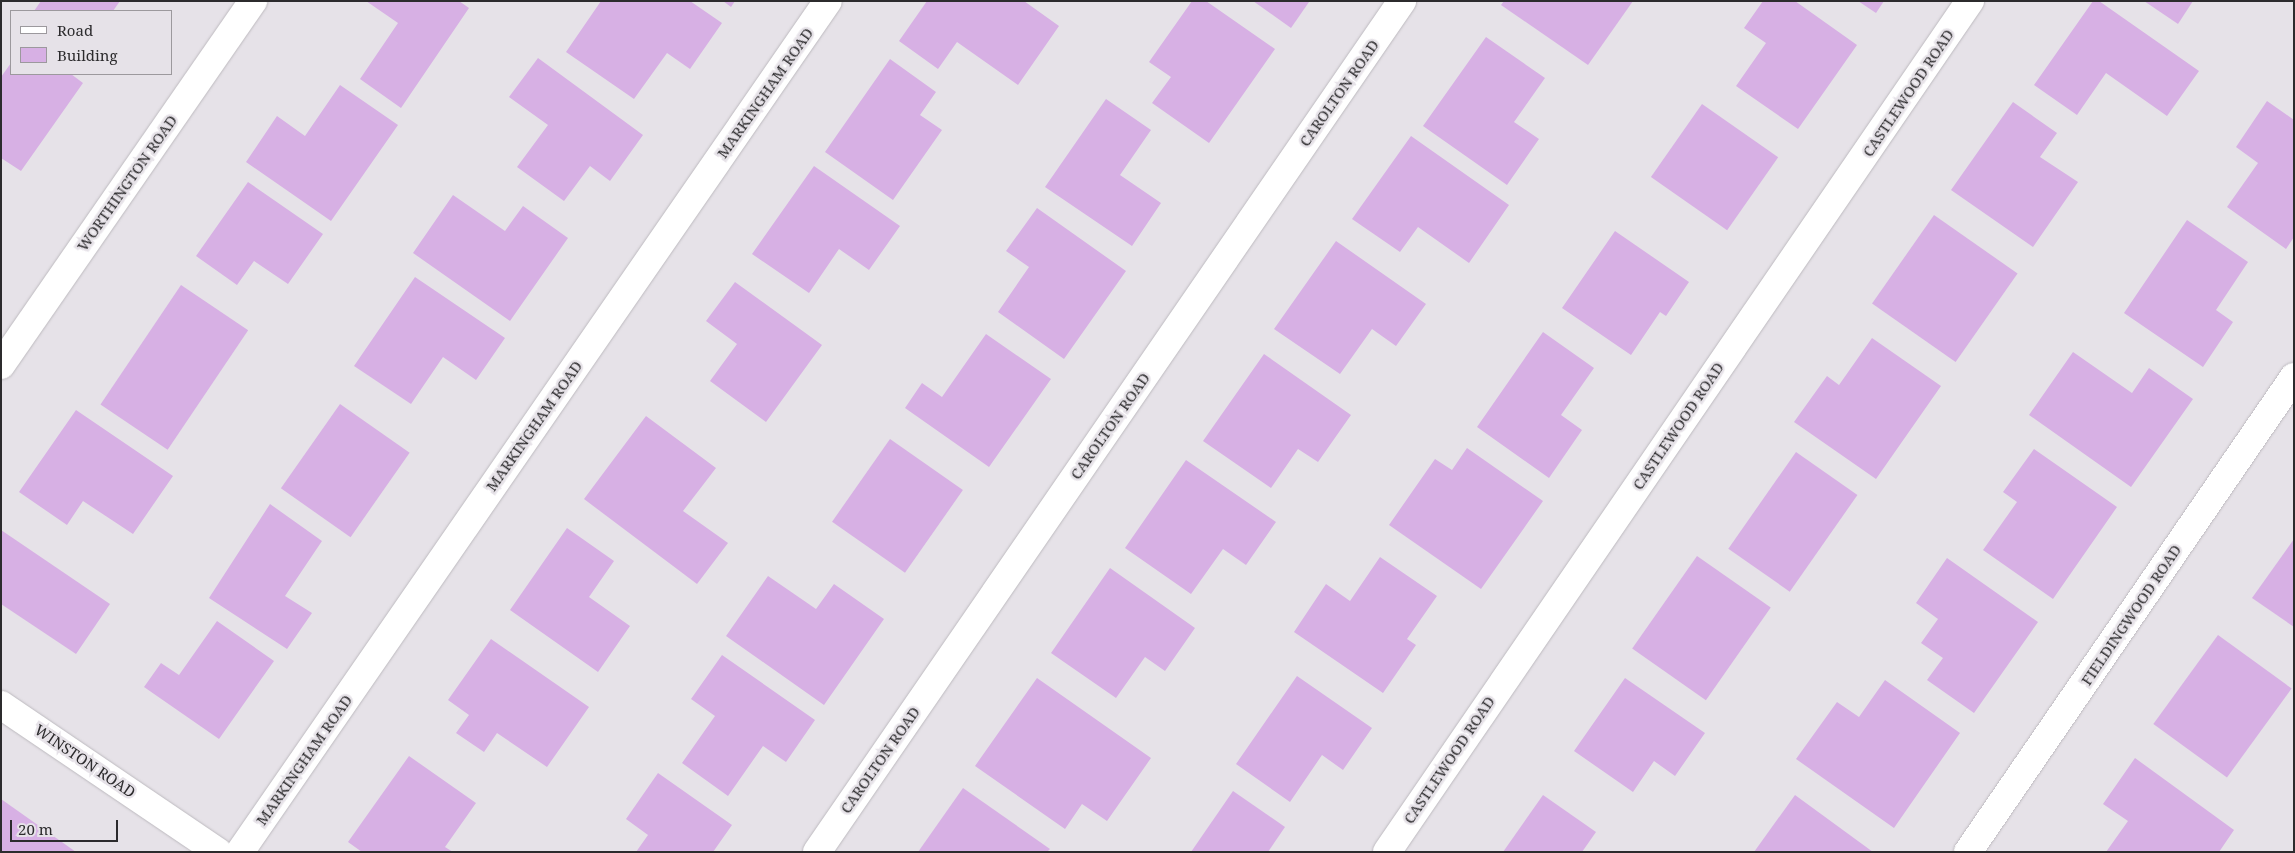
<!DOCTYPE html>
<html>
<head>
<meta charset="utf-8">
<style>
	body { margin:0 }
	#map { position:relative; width:2295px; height:853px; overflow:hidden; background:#e6e2e8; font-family:"Noto Serif",serif }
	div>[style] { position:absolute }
	.building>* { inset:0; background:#d7b0e4; transform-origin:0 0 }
	.roads { filter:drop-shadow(0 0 1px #bdbabf) drop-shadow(0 0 1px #bdbabf) }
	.minor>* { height:28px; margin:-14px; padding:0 14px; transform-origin:14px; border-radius:14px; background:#fff }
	span { translate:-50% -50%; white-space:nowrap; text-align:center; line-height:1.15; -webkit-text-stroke:5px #e6e2e8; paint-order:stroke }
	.street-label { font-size:15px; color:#2c2b2d }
	.frame { position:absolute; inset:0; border:2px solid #2c2b2d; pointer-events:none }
	.legend { position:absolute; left:10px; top:10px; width:162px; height:65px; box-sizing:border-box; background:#e6e2e8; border:1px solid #9c999d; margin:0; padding:6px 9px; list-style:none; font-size:15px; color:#2c2b2d }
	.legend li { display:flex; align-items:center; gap:10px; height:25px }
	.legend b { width:25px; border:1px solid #9c999d }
	.scale { position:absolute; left:10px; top:820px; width:108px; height:22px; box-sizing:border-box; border:2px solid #2c2b2d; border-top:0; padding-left:6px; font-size:15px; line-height:18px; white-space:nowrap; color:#2c2b2d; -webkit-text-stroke:4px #e6e2e8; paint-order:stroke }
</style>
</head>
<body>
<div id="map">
	<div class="building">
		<div style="clip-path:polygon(41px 1px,120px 1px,113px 11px,34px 11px)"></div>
		<div style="clip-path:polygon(366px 1px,459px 1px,469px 8px,401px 108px,360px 79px,398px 23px)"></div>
		<div style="clip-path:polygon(601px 1px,690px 1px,722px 23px,690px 69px,667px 53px,634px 99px,566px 52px)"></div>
		<div style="clip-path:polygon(723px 1px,735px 1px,731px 7px)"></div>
		<div style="clip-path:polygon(927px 1px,1024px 1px,1059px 26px,1018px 85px,957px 42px,938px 69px,899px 41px)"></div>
		<div style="clip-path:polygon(1192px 1px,1206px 1px,1275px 49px,1209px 143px,1152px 103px,1171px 77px,1149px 62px)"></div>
		<div style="clip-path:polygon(1253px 1px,1307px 1px,1309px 2px,1291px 28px)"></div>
		<div style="clip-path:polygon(1504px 1px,1633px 1px,1588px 65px,1501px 5px)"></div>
		<div style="clip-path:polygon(1763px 1px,1795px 1px,1857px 45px,1798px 129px,1736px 86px,1766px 43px,1744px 28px)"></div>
		<div style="clip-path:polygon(1858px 1px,1884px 1px,1876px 13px)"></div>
		<div style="clip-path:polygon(2093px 1px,2099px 1px,2199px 71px,2167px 116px,2106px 73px,2077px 115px,2034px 85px)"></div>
		<div style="clip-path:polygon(2144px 1px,2193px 1px,2178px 24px)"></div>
		<div style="clip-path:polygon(1486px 37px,1545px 78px,1514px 122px,1539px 139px,1507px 185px,1423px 126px)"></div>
		<div style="clip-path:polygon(538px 58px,643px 135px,610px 181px,590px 166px,564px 201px,517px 167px,548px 125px,509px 97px)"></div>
		<div style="clip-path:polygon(890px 59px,936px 92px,920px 115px,942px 130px,893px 200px,825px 152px)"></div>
		<div style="clip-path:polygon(11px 63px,11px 74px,71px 74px,83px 83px,21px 171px,1px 158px,1px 77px)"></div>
		<div style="clip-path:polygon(340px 85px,398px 125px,331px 221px,246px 162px,277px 116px,305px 136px)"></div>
		<div style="clip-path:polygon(1106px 99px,1151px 130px,1120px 175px,1161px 203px,1132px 246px,1045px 187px)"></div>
		<div style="clip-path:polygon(2267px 101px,2294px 120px,2294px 237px,2286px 249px,2227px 207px,2258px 163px,2236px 147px)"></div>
		<div style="clip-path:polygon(2013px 102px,2057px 133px,2040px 157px,2078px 182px,2033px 247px,1951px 190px)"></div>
		<div style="left:1702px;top:104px;width:93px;height:89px;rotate:35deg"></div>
		<div style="clip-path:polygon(1411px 136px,1509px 205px,1469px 263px,1418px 227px,1400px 252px,1352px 219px)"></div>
		<div style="clip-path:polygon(814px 166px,900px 226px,869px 270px,839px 249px,809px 293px,752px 254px)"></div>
		<div style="clip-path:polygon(248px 182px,323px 234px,288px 284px,254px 261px,237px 285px,196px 256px)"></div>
		<div style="clip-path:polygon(453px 195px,505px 231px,523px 206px,568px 238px,510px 321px,413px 253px)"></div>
		<div style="clip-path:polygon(1037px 208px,1126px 271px,1064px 359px,998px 312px,1029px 267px,1006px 251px)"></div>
		<div style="left:1934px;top:215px;width:102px;height:108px;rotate:35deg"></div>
		<div style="clip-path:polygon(2187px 220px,2248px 262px,2216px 310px,2233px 322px,2203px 367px,2124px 313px)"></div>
		<div style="clip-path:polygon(1615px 231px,1689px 282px,1666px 316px,1660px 312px,1631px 355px,1562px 308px)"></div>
		<div style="clip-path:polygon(1336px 241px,1426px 304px,1396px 346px,1372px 329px,1340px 374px,1274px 329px)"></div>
		<div style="clip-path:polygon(415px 277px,505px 338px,476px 380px,443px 357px,411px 404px,354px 366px)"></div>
		<div style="clip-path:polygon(735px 282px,822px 345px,766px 422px,710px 381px,737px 344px,706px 321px)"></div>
		<div style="left:181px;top:285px;width:81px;height:144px;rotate:34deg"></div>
		<div style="clip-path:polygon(1543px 332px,1594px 368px,1561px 415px,1582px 430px,1549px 478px,1477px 427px)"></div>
		<div style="clip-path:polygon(986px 334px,1051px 379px,989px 467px,905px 408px,922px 383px,942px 397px)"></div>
		<div style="clip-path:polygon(1872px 338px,1941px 386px,1876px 479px,1794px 422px,1827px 376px,1839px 385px)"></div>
		<div style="clip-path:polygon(2073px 352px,2132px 393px,2149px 368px,2193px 399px,2131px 487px,2029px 415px)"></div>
		<div style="clip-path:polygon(1264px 354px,1351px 415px,1318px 462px,1298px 449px,1271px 488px,1203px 441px)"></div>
		<div style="left:340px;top:404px;width:85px;height:103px;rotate:35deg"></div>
		<div style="clip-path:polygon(76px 410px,173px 476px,133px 534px,83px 501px,67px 525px,19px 492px)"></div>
		<div style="clip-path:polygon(646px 416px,716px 468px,683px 511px,728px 543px,697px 584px,584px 499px)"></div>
		<div style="left:890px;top:439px;width:89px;height:101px;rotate:35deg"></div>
		<div style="clip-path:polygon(1467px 448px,1543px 501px,1481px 589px,1389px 525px,1435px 459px,1452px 470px)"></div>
		<div style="clip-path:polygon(2034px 449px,2117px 507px,2053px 599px,1983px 550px,2017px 502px,2003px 492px)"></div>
		<div style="left:1796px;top:452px;width:75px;height:118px;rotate:35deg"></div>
		<div style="clip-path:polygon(1186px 460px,1276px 522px,1246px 565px,1223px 549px,1191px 594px,1125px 548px)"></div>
		<div style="clip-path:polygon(270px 504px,322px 541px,285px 596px,312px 613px,287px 649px,209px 598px)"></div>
		<div style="clip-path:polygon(567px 528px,614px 561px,589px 597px,630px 626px,598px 672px,510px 610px)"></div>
		<div style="clip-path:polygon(1px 530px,110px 604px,76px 654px,1px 604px)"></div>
		<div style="clip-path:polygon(2294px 539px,2294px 627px,2252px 598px)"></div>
		<div style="left:1697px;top:556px;width:90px;height:113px;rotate:35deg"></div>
		<div style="clip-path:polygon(1380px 557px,1437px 596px,1407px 639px,1416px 645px,1383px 693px,1294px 632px,1326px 584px,1350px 601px)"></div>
		<div style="clip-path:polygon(1947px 558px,2038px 622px,1974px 713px,1927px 680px,1943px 658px,1921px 643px,1938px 619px,1916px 603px)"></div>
		<div style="clip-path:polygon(1110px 568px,1195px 628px,1165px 671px,1145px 657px,1116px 698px,1051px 653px)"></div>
		<div style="clip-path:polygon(768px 576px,816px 609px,834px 584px,884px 619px,824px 705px,726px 636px)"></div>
		<div style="clip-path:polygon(217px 621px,274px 661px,219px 739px,144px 687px,161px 663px,179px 675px)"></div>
		<div style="left:2218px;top:635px;width:91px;height:110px;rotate:36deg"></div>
		<div style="clip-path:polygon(491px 639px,589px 707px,547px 767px,497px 733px,484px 752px,456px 733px,469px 715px,448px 700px)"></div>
		<div style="clip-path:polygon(722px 655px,815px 720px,786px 762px,763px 746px,728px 796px,682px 763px,715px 716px,691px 699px)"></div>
		<div style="clip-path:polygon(1297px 676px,1372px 728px,1343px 770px,1322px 755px,1290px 802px,1236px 764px)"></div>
		<div style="clip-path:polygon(1037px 678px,1151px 758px,1107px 821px,1082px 804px,1065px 829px,975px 766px)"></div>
		<div style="clip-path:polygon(1625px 678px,1705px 733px,1675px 776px,1654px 761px,1633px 792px,1574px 751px)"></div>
		<div style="clip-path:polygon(1885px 680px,1960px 733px,1894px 828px,1796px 759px,1837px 702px,1859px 717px)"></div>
		<div style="clip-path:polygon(409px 756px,476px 803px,445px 847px,453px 852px,362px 852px,348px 842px)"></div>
		<div style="clip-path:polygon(2135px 758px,2234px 830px,2219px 852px,2106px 852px,2128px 821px,2103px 804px)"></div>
		<div style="clip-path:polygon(658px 773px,732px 825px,713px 852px,636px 852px,648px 835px,626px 819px)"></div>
		<div style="clip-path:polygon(963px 788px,1050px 849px,1047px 852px,918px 852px)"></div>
		<div style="clip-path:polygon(1233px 791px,1285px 827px,1268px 852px,1191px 852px)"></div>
		<div style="clip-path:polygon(1543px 795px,1596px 832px,1582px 852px,1503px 852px)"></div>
		<div style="clip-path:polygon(1795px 795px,1873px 852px,1754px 852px)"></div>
		<div style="clip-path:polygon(1px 799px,76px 852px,1px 852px)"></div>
	</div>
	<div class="roads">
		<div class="minor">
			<div style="left:1px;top:365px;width:443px;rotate:-55.3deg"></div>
			<div style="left:1px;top:705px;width:262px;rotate:34.1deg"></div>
			<div style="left:240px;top:852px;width:1034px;rotate:-55.36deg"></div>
			<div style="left:817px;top:852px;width:1033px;rotate:-55.49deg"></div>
			<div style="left:1387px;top:852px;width:1032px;rotate:-55.59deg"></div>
			<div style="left:1968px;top:852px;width:576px;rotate:-55.54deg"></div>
		</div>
	</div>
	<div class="street-label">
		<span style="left:765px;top:93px;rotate:-55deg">MARKINGHAM ROAD</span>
		<span style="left:1339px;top:93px;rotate:-55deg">CAROLTON ROAD</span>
		<span style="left:1908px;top:93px;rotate:-56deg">CASTLEWOOD ROAD</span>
		<span style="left:127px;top:183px;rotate:-55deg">WORTHINGTON ROAD</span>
		<span style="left:534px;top:426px;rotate:-55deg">MARKINGHAM ROAD</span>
		<span style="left:1110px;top:426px;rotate:-55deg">CAROLTON ROAD</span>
		<span style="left:1678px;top:426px;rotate:-56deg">CASTLEWOOD ROAD</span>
		<span style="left:2131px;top:615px;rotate:-56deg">FIELDINGWOOD ROAD</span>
		<span style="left:304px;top:760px;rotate:-55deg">MARKINGHAM ROAD</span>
		<span style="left:880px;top:760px;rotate:-55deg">CAROLTON ROAD</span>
		<span style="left:1449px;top:760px;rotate:-56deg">CASTLEWOOD ROAD</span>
		<span style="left:85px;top:761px;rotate:34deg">WINSTON ROAD</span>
	</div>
	<div class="frame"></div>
	<ul class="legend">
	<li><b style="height:6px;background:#fff"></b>Road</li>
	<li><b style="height:14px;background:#d7b0e4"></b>Building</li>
	</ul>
	<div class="scale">20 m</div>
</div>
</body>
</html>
